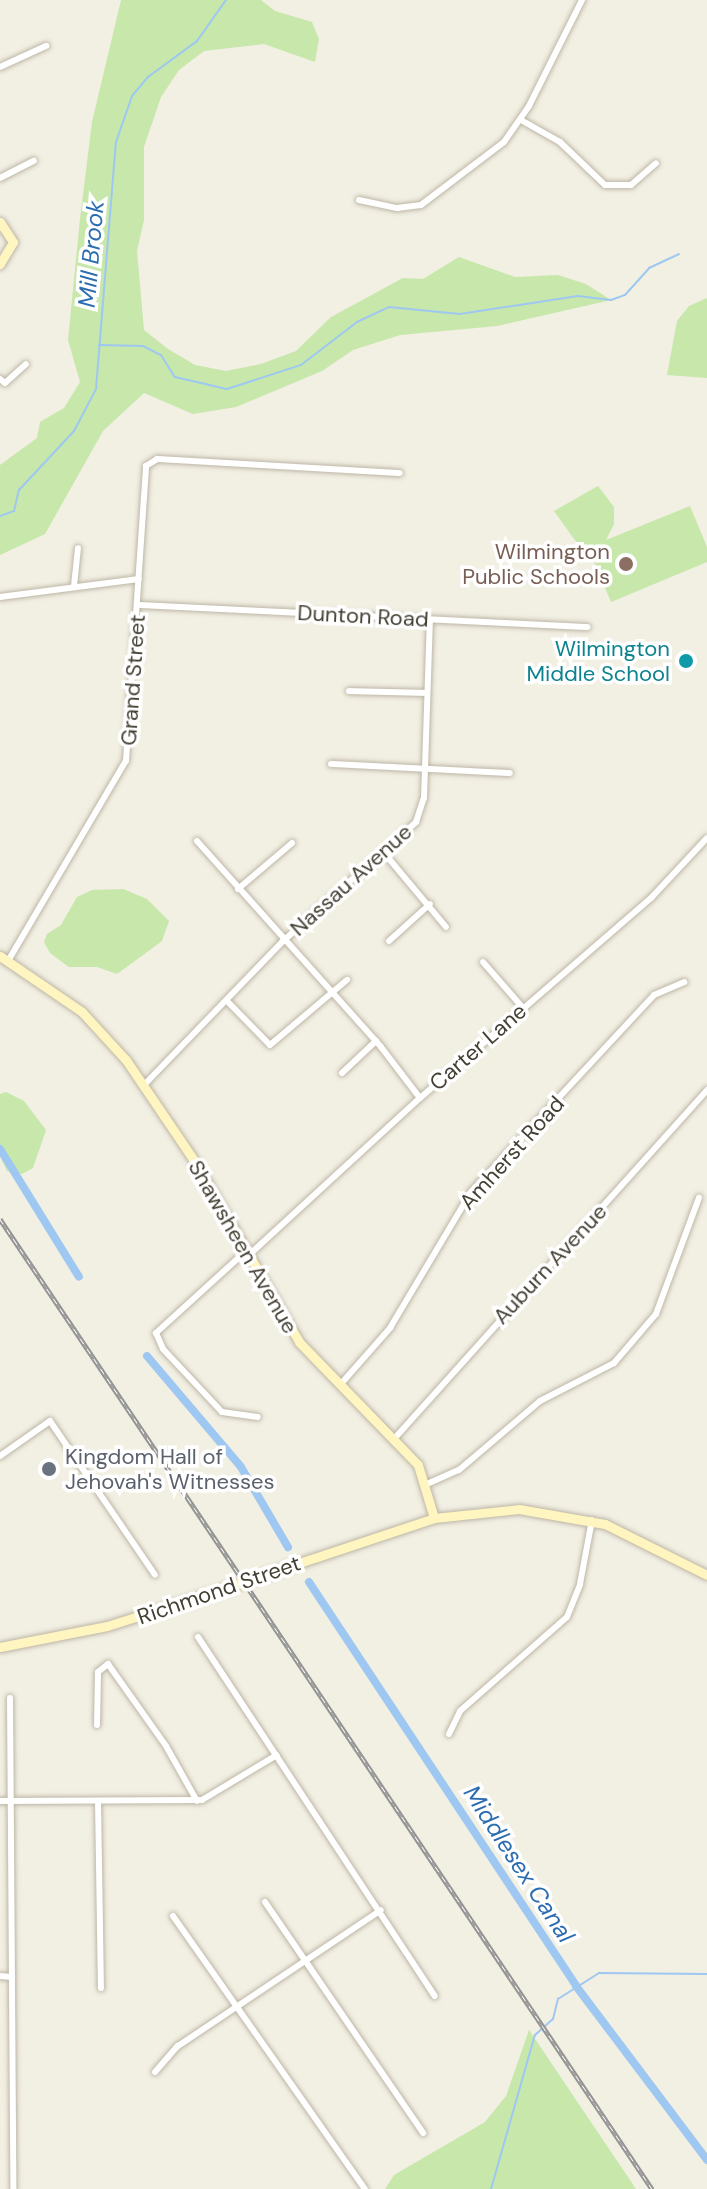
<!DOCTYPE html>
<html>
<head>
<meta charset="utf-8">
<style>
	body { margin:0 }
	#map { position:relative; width:707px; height:2189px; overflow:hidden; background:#f2efe3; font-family:"DM Sans",sans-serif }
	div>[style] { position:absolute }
	.green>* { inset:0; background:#c7e7ab }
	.stream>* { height:2px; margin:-1px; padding:0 1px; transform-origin:1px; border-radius:1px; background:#9ec8f1 }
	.canal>* { height:8px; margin:-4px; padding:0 4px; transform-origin:4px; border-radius:4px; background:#9ec8f1 }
	.roads { filter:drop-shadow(0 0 2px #bdb7a6) drop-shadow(0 0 2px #bdb7a6) }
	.street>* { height:6px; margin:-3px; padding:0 3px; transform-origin:3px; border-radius:3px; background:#fff }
	.secondary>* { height:9px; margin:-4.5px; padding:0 4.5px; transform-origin:4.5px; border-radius:4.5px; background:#fff5c0 }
	.rail>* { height:5px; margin-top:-2.5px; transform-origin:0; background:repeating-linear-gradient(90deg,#fff 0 6px,#949494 0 12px); box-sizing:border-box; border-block:2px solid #949494 }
	.bridges { filter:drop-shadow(0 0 2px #d3c792) drop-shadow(0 0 2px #d3c792) }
	.secondary-bridge>* { height:9px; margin:-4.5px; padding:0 4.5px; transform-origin:4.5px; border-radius:4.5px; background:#fff5c0 }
	.dots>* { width:22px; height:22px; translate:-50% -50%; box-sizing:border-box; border:4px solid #fff; border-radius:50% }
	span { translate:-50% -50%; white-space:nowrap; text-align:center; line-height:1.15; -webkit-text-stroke:7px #fff; paint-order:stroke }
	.education-label { font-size:22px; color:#785e54 }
	.right { translate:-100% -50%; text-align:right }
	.street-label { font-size:22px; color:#443f33 }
	.culture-label { font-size:22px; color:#0d838f }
	.worship-label { font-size:22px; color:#5b616d }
	.left { translate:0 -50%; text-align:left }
	.water-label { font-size:24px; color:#2c6db0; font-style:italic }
</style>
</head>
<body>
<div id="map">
	<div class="green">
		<div style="clip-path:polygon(121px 0,261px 0,275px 11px,312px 22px,319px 39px,315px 62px,264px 44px,204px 51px,179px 70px,161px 97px,144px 147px,144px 220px,137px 251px,144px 330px,168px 349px,195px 365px,226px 371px,261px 364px,296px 351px,331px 317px,403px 278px,423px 279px,459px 257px,515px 277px,558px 275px,586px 284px,611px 300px,497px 326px,400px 335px,353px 350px,322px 371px,236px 407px,193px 414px,144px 393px,103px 431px,45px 534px,0 555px,0 465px,37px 438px,40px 422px,64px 408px,80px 382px,68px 340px,80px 219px,92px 122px)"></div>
		<div style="clip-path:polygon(707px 298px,707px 378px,667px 375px,677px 321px,689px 306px)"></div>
		<div style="clip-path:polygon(598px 486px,614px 507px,614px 524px,606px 540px,690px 506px,707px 547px,707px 562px,611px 602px,589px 549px,582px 550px,554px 511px)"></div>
		<div style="clip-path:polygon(123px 889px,147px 899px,169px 921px,162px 941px,117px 974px,97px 967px,69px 967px,50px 953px,44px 942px,47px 934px,61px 925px,77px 897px,92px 890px)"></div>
		<div style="clip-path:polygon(6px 1092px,24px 1101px,46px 1130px,33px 1168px,22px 1174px,7px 1171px,0 1156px,0 1094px)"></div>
		<div style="clip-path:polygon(529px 2030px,636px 2189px,385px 2189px,394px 2175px,485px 2122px,506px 2096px)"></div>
	</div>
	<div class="stream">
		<div style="left:99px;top:345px;width:44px;rotate:1.3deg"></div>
		<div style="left:143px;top:346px;width:20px;rotate:27deg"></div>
		<div style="left:161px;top:355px;width:26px;rotate:58deg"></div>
		<div style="left:175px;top:377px;width:53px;rotate:13deg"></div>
		<div style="left:227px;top:389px;width:78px;rotate:-18deg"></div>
		<div style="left:301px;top:365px;width:71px;rotate:-37.5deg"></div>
		<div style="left:357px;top:322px;width:35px;rotate:-25deg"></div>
		<div style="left:389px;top:307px;width:71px;rotate:5.6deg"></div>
		<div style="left:460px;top:314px;width:119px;rotate:-8.7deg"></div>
		<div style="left:578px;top:296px;width:33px;rotate:7deg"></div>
		<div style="left:611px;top:300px;width:15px;rotate:-20deg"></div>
		<div style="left:625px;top:295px;width:36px;rotate:-48deg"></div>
		<div style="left:649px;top:268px;width:33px;rotate:-25deg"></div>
		<div style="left:0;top:516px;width:15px;rotate:-20deg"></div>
		<div style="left:14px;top:511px;width:22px;rotate:-77deg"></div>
		<div style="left:19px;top:490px;width:81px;rotate:-47deg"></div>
		<div style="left:74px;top:431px;width:47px;rotate:-62.4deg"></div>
		<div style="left:96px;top:389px;width:248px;rotate:-85.4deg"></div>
		<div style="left:116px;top:142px;width:49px;rotate:-70.8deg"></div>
		<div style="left:132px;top:96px;width:25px;rotate:-50deg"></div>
		<div style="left:148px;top:77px;width:61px;rotate:-36.3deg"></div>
		<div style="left:197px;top:41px;width:50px;rotate:-54.7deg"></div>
		<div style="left:491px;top:2189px;width:160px;rotate:-74.1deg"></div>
		<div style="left:535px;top:2035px;width:24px;rotate:-42deg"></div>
		<div style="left:553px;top:2019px;width:21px;rotate:-76deg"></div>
		<div style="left:558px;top:1999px;width:49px;rotate:-32.4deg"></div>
		<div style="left:599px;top:1973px;width:108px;rotate:0.5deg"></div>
	</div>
	<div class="canal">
		<div style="left:0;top:1149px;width:150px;rotate:58.3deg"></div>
		<div style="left:147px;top:1356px;width:145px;rotate:49.7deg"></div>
		<div style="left:241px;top:1467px;width:93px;rotate:59.6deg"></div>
		<div style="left:309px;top:1582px;width:484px;rotate:56.5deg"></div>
		<div style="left:576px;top:1986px;width:218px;rotate:53deg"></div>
	</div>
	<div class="roads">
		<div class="street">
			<div style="left:0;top:67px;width:51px;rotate:-24.5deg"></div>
			<div style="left:521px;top:120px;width:45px;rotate:29.4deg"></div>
			<div style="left:560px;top:142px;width:62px;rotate:43.7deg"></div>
			<div style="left:605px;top:185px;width:26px"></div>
			<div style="left:631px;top:185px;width:33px;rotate:-41deg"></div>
			<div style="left:0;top:178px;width:38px;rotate:-27deg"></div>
			<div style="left:359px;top:200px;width:39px;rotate:12deg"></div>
			<div style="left:397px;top:208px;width:24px;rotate:-7deg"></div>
			<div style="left:421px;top:205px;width:104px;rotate:-37.2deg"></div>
			<div style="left:504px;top:142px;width:44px;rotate:-55.2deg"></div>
			<div style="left:529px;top:106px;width:119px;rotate:-63.4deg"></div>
			<div style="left:0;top:379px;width:6px;rotate:39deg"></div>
			<div style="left:5px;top:383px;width:28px;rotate:-42deg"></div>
			<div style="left:74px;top:586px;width:38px;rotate:-84deg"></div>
			<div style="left:0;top:597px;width:140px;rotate:-7.4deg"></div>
			<div style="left:138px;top:605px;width:450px;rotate:2.8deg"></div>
			<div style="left:349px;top:691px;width:76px;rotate:1.5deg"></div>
			<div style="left:331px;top:764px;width:179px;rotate:2.9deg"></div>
			<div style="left:197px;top:841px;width:276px;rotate:48.2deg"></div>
			<div style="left:381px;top:1047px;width:64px;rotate:52.6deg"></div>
			<div style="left:385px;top:854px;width:95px;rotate:50.1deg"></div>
			<div style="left:238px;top:889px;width:71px;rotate:-40.4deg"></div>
			<div style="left:389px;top:941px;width:55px;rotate:-42.1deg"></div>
			<div style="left:8px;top:961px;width:232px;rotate:-59.5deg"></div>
			<div style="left:126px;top:761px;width:296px;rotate:-86.1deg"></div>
			<div style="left:146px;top:466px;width:13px;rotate:-32deg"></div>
			<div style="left:157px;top:459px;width:243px;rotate:3.3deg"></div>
			<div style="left:483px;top:962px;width:61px;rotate:49deg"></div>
			<div style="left:228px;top:1002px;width:60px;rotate:45.7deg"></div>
			<div style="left:270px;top:1045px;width:101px;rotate:-40.2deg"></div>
			<div style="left:342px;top:1073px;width:47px;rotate:-43.3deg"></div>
			<div style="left:144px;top:1085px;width:199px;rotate:-46deg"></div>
			<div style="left:282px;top:942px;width:180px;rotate:-41.8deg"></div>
			<div style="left:416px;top:822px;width:25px;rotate:-72deg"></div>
			<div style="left:424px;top:798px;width:178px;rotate:-88.1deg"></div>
			<div style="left:246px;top:1251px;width:122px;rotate:137.7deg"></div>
			<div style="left:156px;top:1333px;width:17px;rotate:66deg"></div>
			<div style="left:163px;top:1349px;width:86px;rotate:46.9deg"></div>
			<div style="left:222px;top:1412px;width:36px;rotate:8deg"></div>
			<div style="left:249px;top:1255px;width:232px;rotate:-42.6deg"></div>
			<div style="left:420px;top:1098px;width:306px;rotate:-40.9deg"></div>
			<div style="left:651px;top:898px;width:82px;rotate:-47deg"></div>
			<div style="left:340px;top:1385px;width:76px;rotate:-48.7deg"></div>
			<div style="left:390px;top:1328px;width:158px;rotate:-59.2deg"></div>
			<div style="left:471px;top:1192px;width:269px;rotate:-47.1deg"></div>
			<div style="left:654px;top:995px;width:33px;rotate:-23deg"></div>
			<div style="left:394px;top:1439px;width:469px;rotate:-48.1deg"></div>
			<div style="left:0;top:1456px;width:61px;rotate:-35deg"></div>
			<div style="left:50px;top:1421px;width:186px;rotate:55.7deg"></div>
			<div style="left:427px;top:1484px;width:35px;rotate:-24deg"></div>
			<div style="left:459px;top:1470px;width:106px;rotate:-40.4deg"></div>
			<div style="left:540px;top:1401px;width:83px;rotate:-27.2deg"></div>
			<div style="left:614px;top:1363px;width:65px;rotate:-49.4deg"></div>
			<div style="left:656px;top:1314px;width:124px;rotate:-69.7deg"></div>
			<div style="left:198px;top:1637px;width:430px;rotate:56.6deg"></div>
			<div style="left:10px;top:1698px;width:491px;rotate:89.6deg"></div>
			<div style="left:97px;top:1725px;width:53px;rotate:-88.9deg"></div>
			<div style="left:98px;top:1672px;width:13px;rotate:-39deg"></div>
			<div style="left:108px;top:1664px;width:100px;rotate:54.7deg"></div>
			<div style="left:166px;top:1746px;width:63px;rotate:60.6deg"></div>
			<div style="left:449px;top:1734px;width:25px;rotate:-64deg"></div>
			<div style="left:460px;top:1711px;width:142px;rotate:-41.3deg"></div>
			<div style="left:567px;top:1617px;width:35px;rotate:-68deg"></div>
			<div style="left:580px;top:1584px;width:65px;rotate:-79.4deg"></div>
			<div style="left:0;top:1801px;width:202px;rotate:-0.3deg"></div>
			<div style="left:202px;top:1800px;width:87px;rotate:-31deg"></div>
			<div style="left:98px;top:1801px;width:187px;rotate:89.1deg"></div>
			<div style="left:265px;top:1902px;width:280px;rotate:55.6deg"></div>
			<div style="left:173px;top:1916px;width:334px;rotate:54.9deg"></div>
			<div style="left:0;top:1976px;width:12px;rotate:5deg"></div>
			<div style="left:155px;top:2072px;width:35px;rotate:-49deg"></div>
			<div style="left:178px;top:2046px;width:244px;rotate:-33.8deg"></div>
		</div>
		<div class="secondary">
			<div style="left:0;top:222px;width:24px;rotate:57deg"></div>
			<div style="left:13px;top:242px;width:26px;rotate:121deg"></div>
			<div style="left:0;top:956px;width:99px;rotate:34.3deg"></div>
			<div style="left:82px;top:1012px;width:65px;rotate:47.5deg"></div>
			<div style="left:126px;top:1060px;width:127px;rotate:55.9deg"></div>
			<div style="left:197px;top:1165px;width:204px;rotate:60deg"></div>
			<div style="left:299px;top:1342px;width:171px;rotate:45.9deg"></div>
			<div style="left:418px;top:1465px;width:55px;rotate:73.2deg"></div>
			<div style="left:260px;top:1576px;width:183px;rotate:-18.4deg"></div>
			<div style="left:434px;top:1518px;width:85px;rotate:-6deg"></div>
			<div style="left:519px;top:1509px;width:87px;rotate:9.9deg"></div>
			<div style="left:605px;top:1524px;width:114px;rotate:26.6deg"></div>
			<div style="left:0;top:1647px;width:109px;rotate:-11.1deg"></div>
			<div style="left:107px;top:1626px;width:126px;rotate:-17.6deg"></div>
		</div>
	</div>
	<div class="rail">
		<div style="left:0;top:1219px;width:1169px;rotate:56.09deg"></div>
	</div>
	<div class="bridges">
		<div class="secondary-bridge">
			<div style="left:227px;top:1588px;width:35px;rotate:-20deg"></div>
		</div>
	</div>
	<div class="dots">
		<div style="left:626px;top:564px;background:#8d6e63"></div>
		<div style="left:686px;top:661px;background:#0f9aa8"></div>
		<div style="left:49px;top:1469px;background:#6b7280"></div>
	</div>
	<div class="education-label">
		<span class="right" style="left:610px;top:564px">Wilmington<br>Public Schools</span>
	</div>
	<div class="street-label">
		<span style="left:363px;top:616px;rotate:3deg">Dunton Road</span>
		<span style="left:133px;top:680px;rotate:-86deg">Grand Street</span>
		<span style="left:351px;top:880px;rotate:-42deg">Nassau Avenue</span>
		<span style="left:478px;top:1047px;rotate:-41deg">Carter Lane</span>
		<span style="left:512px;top:1153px;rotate:-48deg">Amherst Road</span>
		<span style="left:243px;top:1247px;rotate:60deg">Shawsheen Avenue</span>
		<span style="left:550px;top:1264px;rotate:-47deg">Auburn Avenue</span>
		<span style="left:219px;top:1590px;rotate:-19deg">Richmond Street</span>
	</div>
	<div class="culture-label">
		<span class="right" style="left:670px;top:661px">Wilmington<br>Middle School</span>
	</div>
	<div class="worship-label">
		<span class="left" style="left:65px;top:1469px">Kingdom Hall of<br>Jehovah's Witnesses</span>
	</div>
	<div class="water-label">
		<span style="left:91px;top:254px;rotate:-85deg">Mill Brook</span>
		<span style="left:519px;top:1864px;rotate:57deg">Middlesex Canal</span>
	</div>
</div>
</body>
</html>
